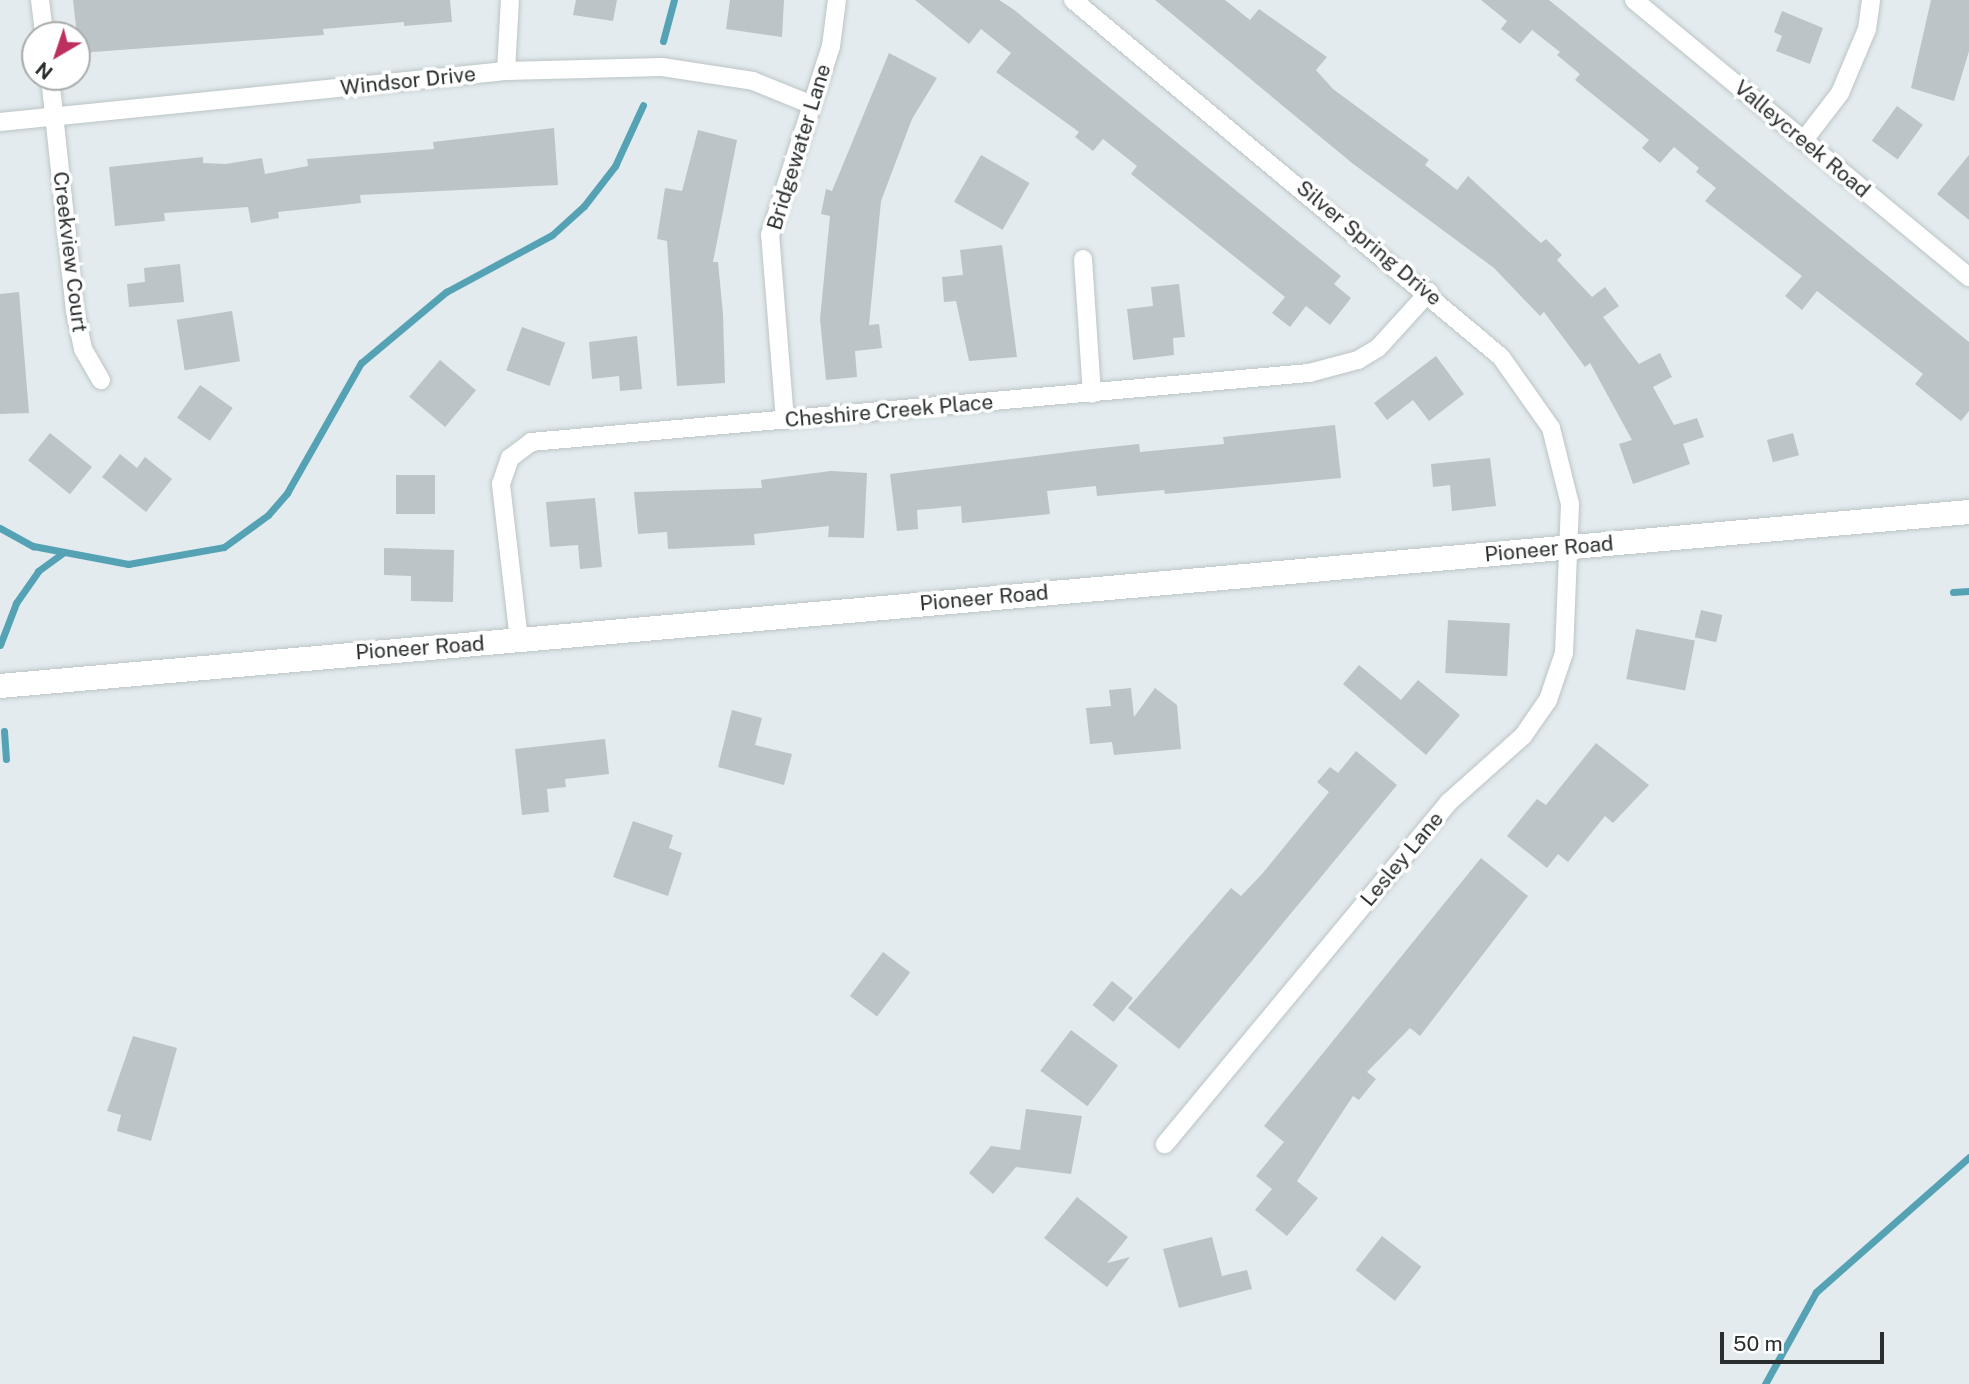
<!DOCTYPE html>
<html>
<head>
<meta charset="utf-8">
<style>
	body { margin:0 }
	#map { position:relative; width:1969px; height:1384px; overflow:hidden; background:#e3ebee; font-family:"Public Sans",sans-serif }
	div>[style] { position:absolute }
	.stream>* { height:7px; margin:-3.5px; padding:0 3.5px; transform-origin:3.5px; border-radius:3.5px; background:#56a2b5 }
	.building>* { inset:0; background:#bcc4c7; transform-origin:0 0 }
	.roads { filter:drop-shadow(0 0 2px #bcc4c6) drop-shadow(0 0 2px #bcc4c6) }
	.street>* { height:18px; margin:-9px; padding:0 9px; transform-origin:9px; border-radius:9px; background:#fff }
	.secondary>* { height:24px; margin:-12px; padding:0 12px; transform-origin:12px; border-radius:12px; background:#fff }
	span { translate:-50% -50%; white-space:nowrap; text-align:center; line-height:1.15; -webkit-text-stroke:7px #fff; paint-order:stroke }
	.street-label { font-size:21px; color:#2a2d2e }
	.north { position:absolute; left:21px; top:21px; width:70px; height:70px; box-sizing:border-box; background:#fff; border:2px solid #aaabab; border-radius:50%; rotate:219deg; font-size:19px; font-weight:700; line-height:28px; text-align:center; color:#2a2d2e }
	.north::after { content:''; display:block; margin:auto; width:24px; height:32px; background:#bd2f5f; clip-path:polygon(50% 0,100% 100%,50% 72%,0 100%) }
	.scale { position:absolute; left:1720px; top:1332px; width:164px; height:32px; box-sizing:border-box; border:4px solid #2a2d2e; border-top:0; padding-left:9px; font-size:21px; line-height:24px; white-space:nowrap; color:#2a2d2e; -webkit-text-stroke:5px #fff; paint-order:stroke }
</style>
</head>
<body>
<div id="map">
	<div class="stream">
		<div style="left:663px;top:41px;width:42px;rotate:-75deg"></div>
		<div style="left:0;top:528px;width:38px;rotate:29deg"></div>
		<div style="left:33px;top:546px;width:97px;rotate:10.7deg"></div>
		<div style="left:128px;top:564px;width:97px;rotate:-10deg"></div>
		<div style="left:224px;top:547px;width:54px;rotate:-36deg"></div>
		<div style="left:268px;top:515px;width:29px;rotate:-49deg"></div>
		<div style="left:287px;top:493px;width:150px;rotate:-60.4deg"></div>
		<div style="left:361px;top:363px;width:111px;rotate:-39.9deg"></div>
		<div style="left:446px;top:292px;width:120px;rotate:-28.3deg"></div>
		<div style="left:552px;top:235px;width:43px;rotate:-42.2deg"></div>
		<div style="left:584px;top:206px;width:51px;rotate:-52.2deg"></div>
		<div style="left:615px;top:166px;width:67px;rotate:-65.3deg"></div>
		<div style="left:1953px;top:592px;width:16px;rotate:-4deg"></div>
		<div style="left:0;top:645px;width:45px;rotate:-69.1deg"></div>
		<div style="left:16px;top:603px;width:39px;rotate:-55deg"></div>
		<div style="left:38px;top:571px;width:31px;rotate:-36deg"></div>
		<div style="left:4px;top:731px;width:28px;rotate:86deg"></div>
		<div style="left:1765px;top:1384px;width:105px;rotate:-61deg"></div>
		<div style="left:1816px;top:1292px;width:204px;rotate:-41.4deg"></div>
	</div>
	<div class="building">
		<div style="clip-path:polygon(73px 0,450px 0,452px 22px,404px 26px,404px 22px,323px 29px,324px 35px,79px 53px)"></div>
		<div style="clip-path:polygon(576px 0,617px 0,613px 21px,573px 15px)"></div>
		<div style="clip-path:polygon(730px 0,784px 0,782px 37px,726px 29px)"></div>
		<div style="clip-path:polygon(915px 0,999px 0,1013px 9px,1341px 276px,1334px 284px,1351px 298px,1330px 325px,1306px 306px,1290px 327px,1272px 313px,1285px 297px,1131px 174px,1137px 166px,1103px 139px,1093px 151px,1075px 137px,1079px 132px,996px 72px,1011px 53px,981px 29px,969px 44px)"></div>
		<div style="clip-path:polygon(1155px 0,1225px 0,1250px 20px,1259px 9px,1327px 57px,1316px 70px,1333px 89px,1429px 160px,1425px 165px,1457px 190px,1468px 176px,1541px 243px,1546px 239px,1562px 255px,1557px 260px,1592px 297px,1605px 287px,1619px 306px,1603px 317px,1639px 364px,1660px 353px,1672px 377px,1653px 387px,1674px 425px,1697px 418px,1704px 437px,1683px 444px,1690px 464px,1633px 484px,1619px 444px,1632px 440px,1590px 363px,1585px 367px,1544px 312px,1540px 316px,1494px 268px,1352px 163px)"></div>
		<div style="clip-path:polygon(1481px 0,1549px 0,1969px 342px,1969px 411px,1961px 421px,1915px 384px,1923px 374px,1817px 291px,1802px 310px,1785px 296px,1802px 276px,1705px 201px,1716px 188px,1696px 172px,1699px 168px,1674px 147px,1660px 163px,1642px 148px,1649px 140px,1575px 80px,1580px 74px,1557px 55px,1560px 52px,1532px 30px,1520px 44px,1501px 29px,1507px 21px)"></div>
		<div style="clip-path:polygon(1931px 0,1969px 0,1969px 51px,1954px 101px,1911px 88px)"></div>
		<div style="clip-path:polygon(1782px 11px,1823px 28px,1810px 64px,1776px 51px,1782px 36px,1774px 32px)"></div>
		<div style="clip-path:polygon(889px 53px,937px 78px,912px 119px,881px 201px,869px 325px,879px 324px,882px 348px,855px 351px,857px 377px,826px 380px,820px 319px,830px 216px,821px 214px,826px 189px,832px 191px)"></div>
		<div style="left:1897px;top:106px;width:32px;height:43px;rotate:36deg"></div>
		<div style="clip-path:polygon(554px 128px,558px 185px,360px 195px,361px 203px,278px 212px,279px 218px,251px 223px,248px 207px,164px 213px,165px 221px,115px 226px,109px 167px,203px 157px,203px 163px,226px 164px,262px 158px,265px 174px,308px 166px,307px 159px,434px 149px,433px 142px)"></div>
		<div style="clip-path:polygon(698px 130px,737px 140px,713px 262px,718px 262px,723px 314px,725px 383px,677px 386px,667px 241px,657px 239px,665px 188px,682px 191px)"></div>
		<div style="left:981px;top:155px;width:56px;height:54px;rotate:30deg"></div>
		<div style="clip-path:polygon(1969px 155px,1969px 220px,1937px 194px)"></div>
		<div style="clip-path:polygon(1002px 245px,1017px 357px,969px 361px,956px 301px,944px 302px,942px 277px,963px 275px,960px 250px)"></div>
		<div style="clip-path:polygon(180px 264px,184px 302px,129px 307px,127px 284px,145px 282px,144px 268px)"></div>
		<div style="clip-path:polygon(1179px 284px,1185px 337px,1173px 338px,1174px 355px,1133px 360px,1127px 309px,1153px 306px,1151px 287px)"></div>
		<div style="clip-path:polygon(19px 292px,29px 413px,0 414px,0 294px)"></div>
		<div style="left:232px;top:311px;width:51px;height:56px;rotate:81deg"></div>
		<div style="left:522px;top:327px;width:46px;height:46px;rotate:20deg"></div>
		<div style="clip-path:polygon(637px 336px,642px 389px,620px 391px,619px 376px,592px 379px,589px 342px)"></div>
		<div style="clip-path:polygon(1436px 356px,1464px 394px,1429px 421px,1413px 400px,1387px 420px,1374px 403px)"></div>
		<div style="left:440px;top:360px;width:47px;height:48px;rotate:40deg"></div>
		<div style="left:200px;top:385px;width:40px;height:40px;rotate:35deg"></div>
		<div style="clip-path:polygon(1335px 425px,1341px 478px,1165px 494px,1164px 490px,1097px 496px,1096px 486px,1047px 491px,1050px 514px,962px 523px,961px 506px,917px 510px,918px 529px,897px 531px,890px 474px,1092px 449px,1139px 444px,1140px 452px,1224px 444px,1223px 437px)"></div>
		<div style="left:50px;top:433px;width:54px;height:35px;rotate:39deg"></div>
		<div style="left:1793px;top:433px;width:23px;height:27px;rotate:75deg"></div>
		<div style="clip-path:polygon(120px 454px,137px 468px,145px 457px,172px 479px,146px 512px,102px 477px)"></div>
		<div style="clip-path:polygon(1490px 458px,1496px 506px,1452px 511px,1450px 485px,1433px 487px,1431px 464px)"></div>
		<div style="clip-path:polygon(831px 471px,867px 473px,864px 538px,828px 537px,829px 526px,754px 534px,755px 545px,668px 549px,667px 532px,638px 534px,634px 492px,762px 488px,761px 480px)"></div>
		<div style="left:396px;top:475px;width:39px;height:39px"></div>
		<div style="clip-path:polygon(595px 498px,602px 567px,580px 569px,578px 545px,550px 547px,546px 502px)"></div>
		<div style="clip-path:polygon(384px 548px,454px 550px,453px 602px,411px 601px,411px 576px,384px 575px)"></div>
		<div style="left:1701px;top:610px;width:22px;height:28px;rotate:13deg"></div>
		<div style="left:1448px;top:620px;width:62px;height:53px;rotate:3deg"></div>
		<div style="left:1636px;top:629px;width:60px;height:51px;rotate:11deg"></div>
		<div style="clip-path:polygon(1359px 665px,1401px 700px,1418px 680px,1460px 715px,1426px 755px,1343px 684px)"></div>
		<div style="clip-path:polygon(1131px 688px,1134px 717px,1155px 688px,1177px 705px,1181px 749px,1114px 755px,1112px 742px,1090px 744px,1086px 708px,1111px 706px,1109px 690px)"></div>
		<div style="clip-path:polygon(732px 710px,762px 718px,755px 745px,792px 754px,784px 785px,718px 767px)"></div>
		<div style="clip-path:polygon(605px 739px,609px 774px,565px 779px,566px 787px,547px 789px,549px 812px,522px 815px,515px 749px)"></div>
		<div style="clip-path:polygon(1596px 743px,1649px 785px,1613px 823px,1605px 816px,1568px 862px,1558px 854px,1547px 868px,1507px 836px,1537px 799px,1546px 805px)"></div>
		<div style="clip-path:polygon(1356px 751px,1397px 785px,1179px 1049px,1128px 1008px,1231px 888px,1241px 896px,1262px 874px,1329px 792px,1317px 782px,1330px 767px,1338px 773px)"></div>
		<div style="clip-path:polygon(633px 821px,673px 835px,669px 848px,682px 853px,668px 896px,613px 877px)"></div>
		<div style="clip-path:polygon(1481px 858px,1528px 896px,1420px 1036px,1410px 1028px,1367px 1072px,1376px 1079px,1359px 1100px,1353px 1096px,1297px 1181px,1318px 1198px,1287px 1236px,1255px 1210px,1272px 1189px,1256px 1176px,1284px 1142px,1264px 1126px)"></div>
		<div style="left:883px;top:952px;width:34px;height:55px;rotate:37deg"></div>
		<div style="left:1112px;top:981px;width:27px;height:31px;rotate:39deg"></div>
		<div style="left:1071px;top:1030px;width:59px;height:51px;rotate:37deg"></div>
		<div style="clip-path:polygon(133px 1036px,177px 1048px,151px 1141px,117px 1131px,121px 1115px,107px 1111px)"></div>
		<div style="clip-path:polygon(1026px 1109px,1082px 1116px,1071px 1174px,1016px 1167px,993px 1194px,969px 1173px,991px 1146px,1020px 1150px)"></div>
		<div style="clip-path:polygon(1077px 1197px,1128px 1237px,1107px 1263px,1130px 1257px,1107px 1287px,1044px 1238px)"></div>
		<div style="left:1382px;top:1236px;width:50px;height:43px;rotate:38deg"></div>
		<div style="clip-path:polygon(1212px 1237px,1222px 1276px,1247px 1270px,1252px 1289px,1179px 1308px,1163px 1249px)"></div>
	</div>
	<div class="roads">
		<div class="street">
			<div style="left:40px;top:0;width:35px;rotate:83deg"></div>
			<div style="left:1073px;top:0;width:557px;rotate:39.83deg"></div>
			<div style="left:1501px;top:357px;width:87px;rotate:54.8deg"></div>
			<div style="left:1551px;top:428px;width:78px;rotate:76deg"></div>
			<div style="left:1570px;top:504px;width:149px;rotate:92.3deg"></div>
			<div style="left:1564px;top:653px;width:50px;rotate:108.8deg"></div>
			<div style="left:1548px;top:700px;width:44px;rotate:124.8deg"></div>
			<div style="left:1523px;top:736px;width:99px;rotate:138.3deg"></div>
			<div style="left:1449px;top:802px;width:445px;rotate:129.7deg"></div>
			<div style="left:1634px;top:0;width:435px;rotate:39.6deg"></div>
			<div style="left:506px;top:71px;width:71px;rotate:-86.8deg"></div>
			<div style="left:50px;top:77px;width:235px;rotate:83.9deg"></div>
			<div style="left:75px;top:311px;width:39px;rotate:78deg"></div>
			<div style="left:83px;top:349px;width:36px;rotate:60deg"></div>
			<div style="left:0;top:122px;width:509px;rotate:-5.76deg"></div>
			<div style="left:506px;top:71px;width:156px;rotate:-1.5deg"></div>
			<div style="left:662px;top:67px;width:92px;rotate:8.7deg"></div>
			<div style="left:753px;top:81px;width:64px;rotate:22.1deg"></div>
			<div style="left:1804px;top:140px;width:59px;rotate:-52.5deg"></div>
			<div style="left:1840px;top:93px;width:69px;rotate:-67.1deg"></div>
			<div style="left:1867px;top:29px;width:29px;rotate:-82deg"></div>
			<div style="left:1083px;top:259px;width:135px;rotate:86.2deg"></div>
			<div style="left:785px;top:420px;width:186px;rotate:-94.6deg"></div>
			<div style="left:770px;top:235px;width:199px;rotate:-72.1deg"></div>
			<div style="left:831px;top:46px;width:46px;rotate:-82.6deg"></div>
			<div style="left:519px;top:640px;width:157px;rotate:-96.6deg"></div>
			<div style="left:501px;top:484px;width:28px;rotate:-71deg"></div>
			<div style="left:510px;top:458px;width:26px;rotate:-37deg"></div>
			<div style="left:531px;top:442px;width:781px;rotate:-5.07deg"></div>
			<div style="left:1309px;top:373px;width:51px;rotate:-14.9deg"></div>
			<div style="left:1358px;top:360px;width:23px;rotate:-31deg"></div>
			<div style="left:1378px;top:348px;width:76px;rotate:-47.7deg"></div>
		</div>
		<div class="secondary">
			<div style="left:0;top:686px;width:1977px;rotate:-5.05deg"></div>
		</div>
	</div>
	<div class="street-label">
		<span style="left:408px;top:81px;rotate:-6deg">Windsor Drive</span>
		<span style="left:1802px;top:139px;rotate:40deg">Valleycreek Road</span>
		<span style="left:799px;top:147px;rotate:-73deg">Bridgewater Lane</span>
		<span style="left:1369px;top:243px;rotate:40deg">Silver Spring Drive</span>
		<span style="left:70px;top:252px;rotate:83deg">Creekview Court</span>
		<span style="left:889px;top:411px;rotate:-5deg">Cheshire Creek Place</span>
		<span style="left:1549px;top:549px;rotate:-5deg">Pioneer Road</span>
		<span style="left:984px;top:598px;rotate:-5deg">Pioneer Road</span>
		<span style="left:420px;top:648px;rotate:-4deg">Pioneer Road</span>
		<span style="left:1402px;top:859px;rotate:-50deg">Lesley Lane</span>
	</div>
	<div class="north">N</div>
	<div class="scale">50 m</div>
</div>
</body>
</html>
